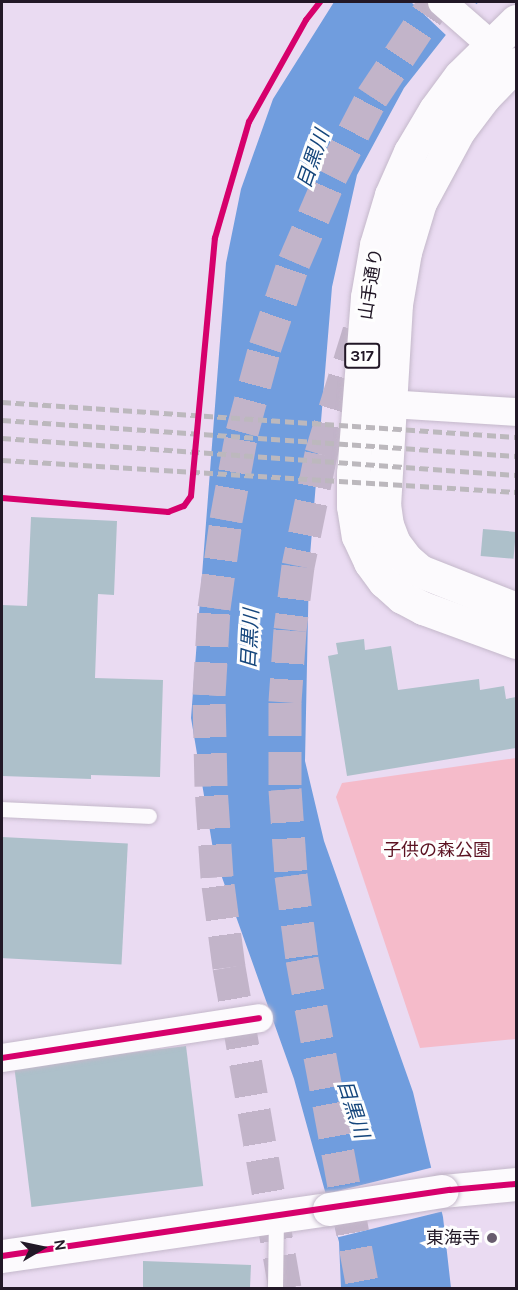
<!DOCTYPE html>
<html>
<head>
<meta charset="utf-8">
<style>
	body { margin:0 }
	#map { position:relative; width:518px; height:1290px; overflow:hidden; background:#eadbf2; font-family:Karla,"Noto Sans JP",sans-serif }
	div>[style] { position:absolute }
	.green>* { inset:0; background:#f5bbca }
	.water>* { inset:0; background:#709dde }
	.pier>* { inset:0; background:#eadbf2; transform-origin:0 0 }
	.building>* { inset:0; background:#adc0ca; transform-origin:0 0 }
	.motorway-tunnel>* { height:33px; margin-top:-16.5px; transform-origin:0; background:repeating-linear-gradient(90deg,#c2b4c9 0 33px,transparent 0 49px) }
	.roads { filter:drop-shadow(0 0 2px #c4b8ca) drop-shadow(0 0 2px #c4b8ca) }
	.service>* { height:15px; margin:-7.5px; padding:0 7.5px; transform-origin:7.5px; border-radius:7.5px; background:#fcfafd }
	.minor>* { height:28px; margin:-14px; padding:0 14px; transform-origin:14px; border-radius:14px; background:#fcfafd }
	.tertiary>* { height:33px; margin:-16.5px; padding:0 16.5px; transform-origin:16.5px; border-radius:16.5px; background:#fcfafd }
	.primary>* { height:33px; margin:-16.5px; padding:0 16.5px; transform-origin:16.5px; border-radius:16.5px; background:#fcfafd }
	.rail>* { height:4.5px; margin-top:-2.25px; transform-origin:0; background:repeating-linear-gradient(90deg,#bcb8bd 0 9px,transparent 0 13.5px) }
	.bridges { filter:drop-shadow(0 0 2px #c4b8ca) drop-shadow(0 0 2px #c4b8ca) }
	.tertiary-bridge>* { height:33px; margin:-16.5px; padding:0 16.5px; transform-origin:16.5px; border-radius:16.5px; background:#fcfafd }
	.cycleway>* { height:6px; margin:-3px; padding:0 3px; transform-origin:3px; border-radius:3px; background:#d6006c }
	.dots>* { width:16px; height:16px; translate:-50% -50%; box-sizing:border-box; border:3px solid #fefefe; border-radius:50% }
	span { translate:-50% -50%; white-space:nowrap; text-align:center; line-height:1.15; -webkit-text-stroke:6px #fefefe; paint-order:stroke }
	.shield-label span { padding:2px 4px; background:#fefefe; border:2px solid; border-radius:4px; -webkit-text-stroke-width:0 }
	.shield-label { font-size:16px; color:#221827; font-weight:700 }
	.street-label { font-size:18px; color:#221827 }
	.park-label { font-size:18px; color:#5b1121 }
	.poi-label { font-size:18px; color:#221827 }
	.right { translate:-100% -50%; text-align:right }
	.water-label { font-size:20px; color:#15467c; font-style:italic }
	.frame { position:absolute; inset:0; border:3px solid #221827; pointer-events:none }
	.north { position:absolute; left:12px; top:1218px; width:60px; height:60px; -webkit-text-stroke:4px #fefefe; paint-order:stroke; rotate:81deg; font-size:16px; font-weight:700; line-height:24px; text-align:center; color:#221827 }
	.north::after { content:''; display:block; margin:auto; width:21px; height:27px; background:#221827; clip-path:polygon(50% 0,100% 100%,50% 72%,0 100%) }
</style>
</head>
<body>
<div id="map">
	<div class="green">
		<div style="clip-path:polygon(516px 758px,516px 1039px,420px 1048px,336px 797px,342px 783px)"></div>
	</div>
	<div class="water">
		<div style="clip-path:polygon(334px 2px,479px 2px,460px 17px,404px 88px,357px 175px,332px 287px,309px 568px,305px 761px,324px 841px,413px 1092px,443px 1217px,451px 1288px,341px 1288px,339px 1242px,294px 1079px,214px 855px,191px 718px,226px 263px,241px 189px,273px 99px)"></div>
	</div>
	<div class="pier">
		<div style="clip-path:polygon(411px 2px,474px 2px,479px 6px,462px 19px,448px 37px)"></div>
		<div style="left:434px;top:1167px;width:45px;height:110px;rotate:76deg"></div>
	</div>
	<div class="building">
		<div style="clip-path:polygon(31px 517px,117px 521px,114px 595px,98px 594px,95px 678px,163px 680px,160px 777px,91px 775px,91px 779px,2px 776px,2px 605px,27px 606px)"></div>
		<div style="left:483px;top:529px;width:33px;height:27px;rotate:5deg"></div>
		<div style="clip-path:polygon(364px 639px,365px 650px,391px 646px,398px 690px,479px 679px,480px 690px,504px 686px,506px 699px,516px 697px,516px 748px,347px 776px,328px 656px,338px 654px,336px 643px)"></div>
		<div style="left:2px;top:837px;width:126px;height:121px;rotate:3deg"></div>
		<div style="left:186px;top:1046px;width:141px;height:173px;rotate:83deg"></div>
		<div style="clip-path:polygon(143px 1261px,251px 1265px,250px 1288px,143px 1288px)"></div>
	</div>
	<div class="motorway-tunnel">
		<div style="left:359px;top:331px;width:129px;rotate:107.2deg"></div>
		<div style="left:321px;top:454px;width:114px;rotate:101.6deg"></div>
		<div style="left:298px;top:566px;width:64px;rotate:97.1deg"></div>
		<div style="left:290px;top:630px;width:72px;rotate:94deg"></div>
		<div style="left:285px;top:702px;width:87px;rotate:90deg"></div>
		<div style="left:285px;top:789px;width:86px;rotate:86deg"></div>
		<div style="left:291px;top:875px;width:85px;rotate:82.5deg"></div>
		<div style="left:302px;top:959px;width:335px;rotate:79.5deg"></div>
		<div style="left:285px;top:1288px;width:326px;rotate:-99.9deg"></div>
		<div style="left:229px;top:967px;width:91px;rotate:-97.6deg"></div>
		<div style="left:217px;top:877px;width:91px;rotate:-93.8deg"></div>
		<div style="left:211px;top:786px;width:91px;rotate:-91.3deg"></div>
		<div style="left:209px;top:695px;width:87px;rotate:-86.7deg"></div>
		<div style="left:214px;top:608px;width:89px;rotate:-82.2deg"></div>
		<div style="left:226px;top:520px;width:89px;rotate:-79.7deg"></div>
		<div style="left:242px;top:432px;width:88px;rotate:-74.9deg"></div>
		<div style="left:265px;top:347px;width:90px;rotate:-71.2deg"></div>
		<div style="left:294px;top:262px;width:94px;rotate:-66.7deg"></div>
		<div style="left:331px;top:176px;width:89px;rotate:-62.6deg"></div>
		<div style="left:372px;top:97px;width:114px;rotate:-56.4deg"></div>
	</div>
	<div class="roads">
		<div class="service">
			<div style="left:2px;top:809px;width:147px;rotate:2.7deg"></div>
			<div style="left:275px;top:1288px;width:71px;rotate:-89.2deg"></div>
		</div>
		<div class="minor">
			<div style="left:442px;top:2px;width:64px;rotate:41.2deg"></div>
			<div style="left:389px;top:404px;width:127px;rotate:3.6deg"></div>
			<div style="left:2px;top:1058px;width:260px;rotate:-8.8deg"></div>
		</div>
		<div class="tertiary">
			<div style="left:442px;top:1191px;width:74px;rotate:-5.4deg"></div>
			<div style="left:2px;top:1256px;width:330px;rotate:-8.2deg"></div>
		</div>
		<div class="primary">
			<div style="left:516px;top:21px;width:78px;rotate:135.5deg"></div>
			<div style="left:460px;top:76px;width:42px;rotate:126.3deg"></div>
			<div style="left:435px;top:110px;width:49px;rotate:120.8deg"></div>
			<div style="left:410px;top:152px;width:47px;rotate:113.8deg"></div>
			<div style="left:391px;top:195px;width:52px;rotate:106.7deg"></div>
			<div style="left:376px;top:245px;width:53px;rotate:99.8deg"></div>
			<div style="left:367px;top:297px;width:177px;rotate:94.5deg"></div>
			<div style="left:353px;top:473px;width:33px;rotate:90deg"></div>
			<div style="left:353px;top:506px;width:30px;rotate:81deg"></div>
			<div style="left:358px;top:536px;width:29px;rotate:65deg"></div>
			<div style="left:370px;top:562px;width:24px;rotate:54deg"></div>
			<div style="left:384px;top:581px;width:24px;rotate:42deg"></div>
			<div style="left:402px;top:597px;width:24px;rotate:28deg"></div>
			<div style="left:423px;top:608px;width:99px;rotate:20.1deg"></div>
			<div style="left:516px;top:64px;width:46px;rotate:134.1deg"></div>
			<div style="left:484px;top:97px;width:41px;rotate:127.1deg"></div>
			<div style="left:459px;top:130px;width:82px;rotate:118.4deg"></div>
			<div style="left:420px;top:202px;width:52px;rotate:106.7deg"></div>
			<div style="left:405px;top:252px;width:53px;rotate:99.8deg"></div>
			<div style="left:396px;top:304px;width:200px;rotate:93.4deg"></div>
			<div style="left:384px;top:504px;width:21px;rotate:82deg"></div>
			<div style="left:387px;top:525px;width:19px;rotate:69deg"></div>
			<div style="left:394px;top:543px;width:20px;rotate:53deg"></div>
			<div style="left:406px;top:559px;width:18px;rotate:41deg"></div>
			<div style="left:420px;top:571px;width:103px;rotate:21.6deg"></div>
		</div>
	</div>
	<div class="rail">
		<div style="left:2px;top:402px;width:515px;rotate:3.9deg"></div>
		<div style="left:2px;top:420px;width:515px;rotate:4.01deg"></div>
		<div style="left:2px;top:438px;width:515px;rotate:4.12deg"></div>
		<div style="left:2px;top:460px;width:515px;rotate:3.56deg"></div>
	</div>
	<div class="bridges">
		<div class="tertiary-bridge">
			<div style="left:329px;top:1209px;width:114px;rotate:-9.1deg"></div>
		</div>
	</div>
	<div class="cycleway">
		<div style="left:2px;top:498px;width:167px;rotate:4.8deg"></div>
		<div style="left:168px;top:512px;width:17px;rotate:-21deg"></div>
		<div style="left:184px;top:506px;width:12px;rotate:-55deg"></div>
		<div style="left:191px;top:496px;width:259px;rotate:-84.7deg"></div>
		<div style="left:215px;top:238px;width:121px;rotate:-73.7deg"></div>
		<div style="left:249px;top:122px;width:117px;rotate:-60.8deg"></div>
		<div style="left:306px;top:20px;width:23px;rotate:-52deg"></div>
		<div style="left:2px;top:1058px;width:260px;rotate:-8.8deg"></div>
		<div style="left:2px;top:1256px;width:453px;rotate:-8.4deg"></div>
		<div style="left:450px;top:1190px;width:66px;rotate:-5.2deg"></div>
	</div>
	<div class="dots">
		<div style="left:492px;top:1238px;background:#685c6e"></div>
	</div>
	<div class="shield-label">
		<span style="left:362px;top:356px">317</span>
	</div>
	<div class="street-label">
		<span style="left:371px;top:284px;rotate:-81deg">山手通り</span>
	</div>
	<div class="park-label">
		<span style="left:437px;top:850px">子供の森公園</span>
	</div>
	<div class="poi-label">
		<span class="right" style="left:480px;top:1238px">東海寺</span>
	</div>
	<div class="water-label">
		<span style="left:313px;top:159px;rotate:-71deg">目黒川</span>
		<span style="left:250px;top:639px;rotate:-87deg">目黒川</span>
		<span style="left:353px;top:1109px;rotate:72deg">目黒川</span>
	</div>
	<div class="frame"></div>
	<div class="north">N</div>
</div>
</body>
</html>
